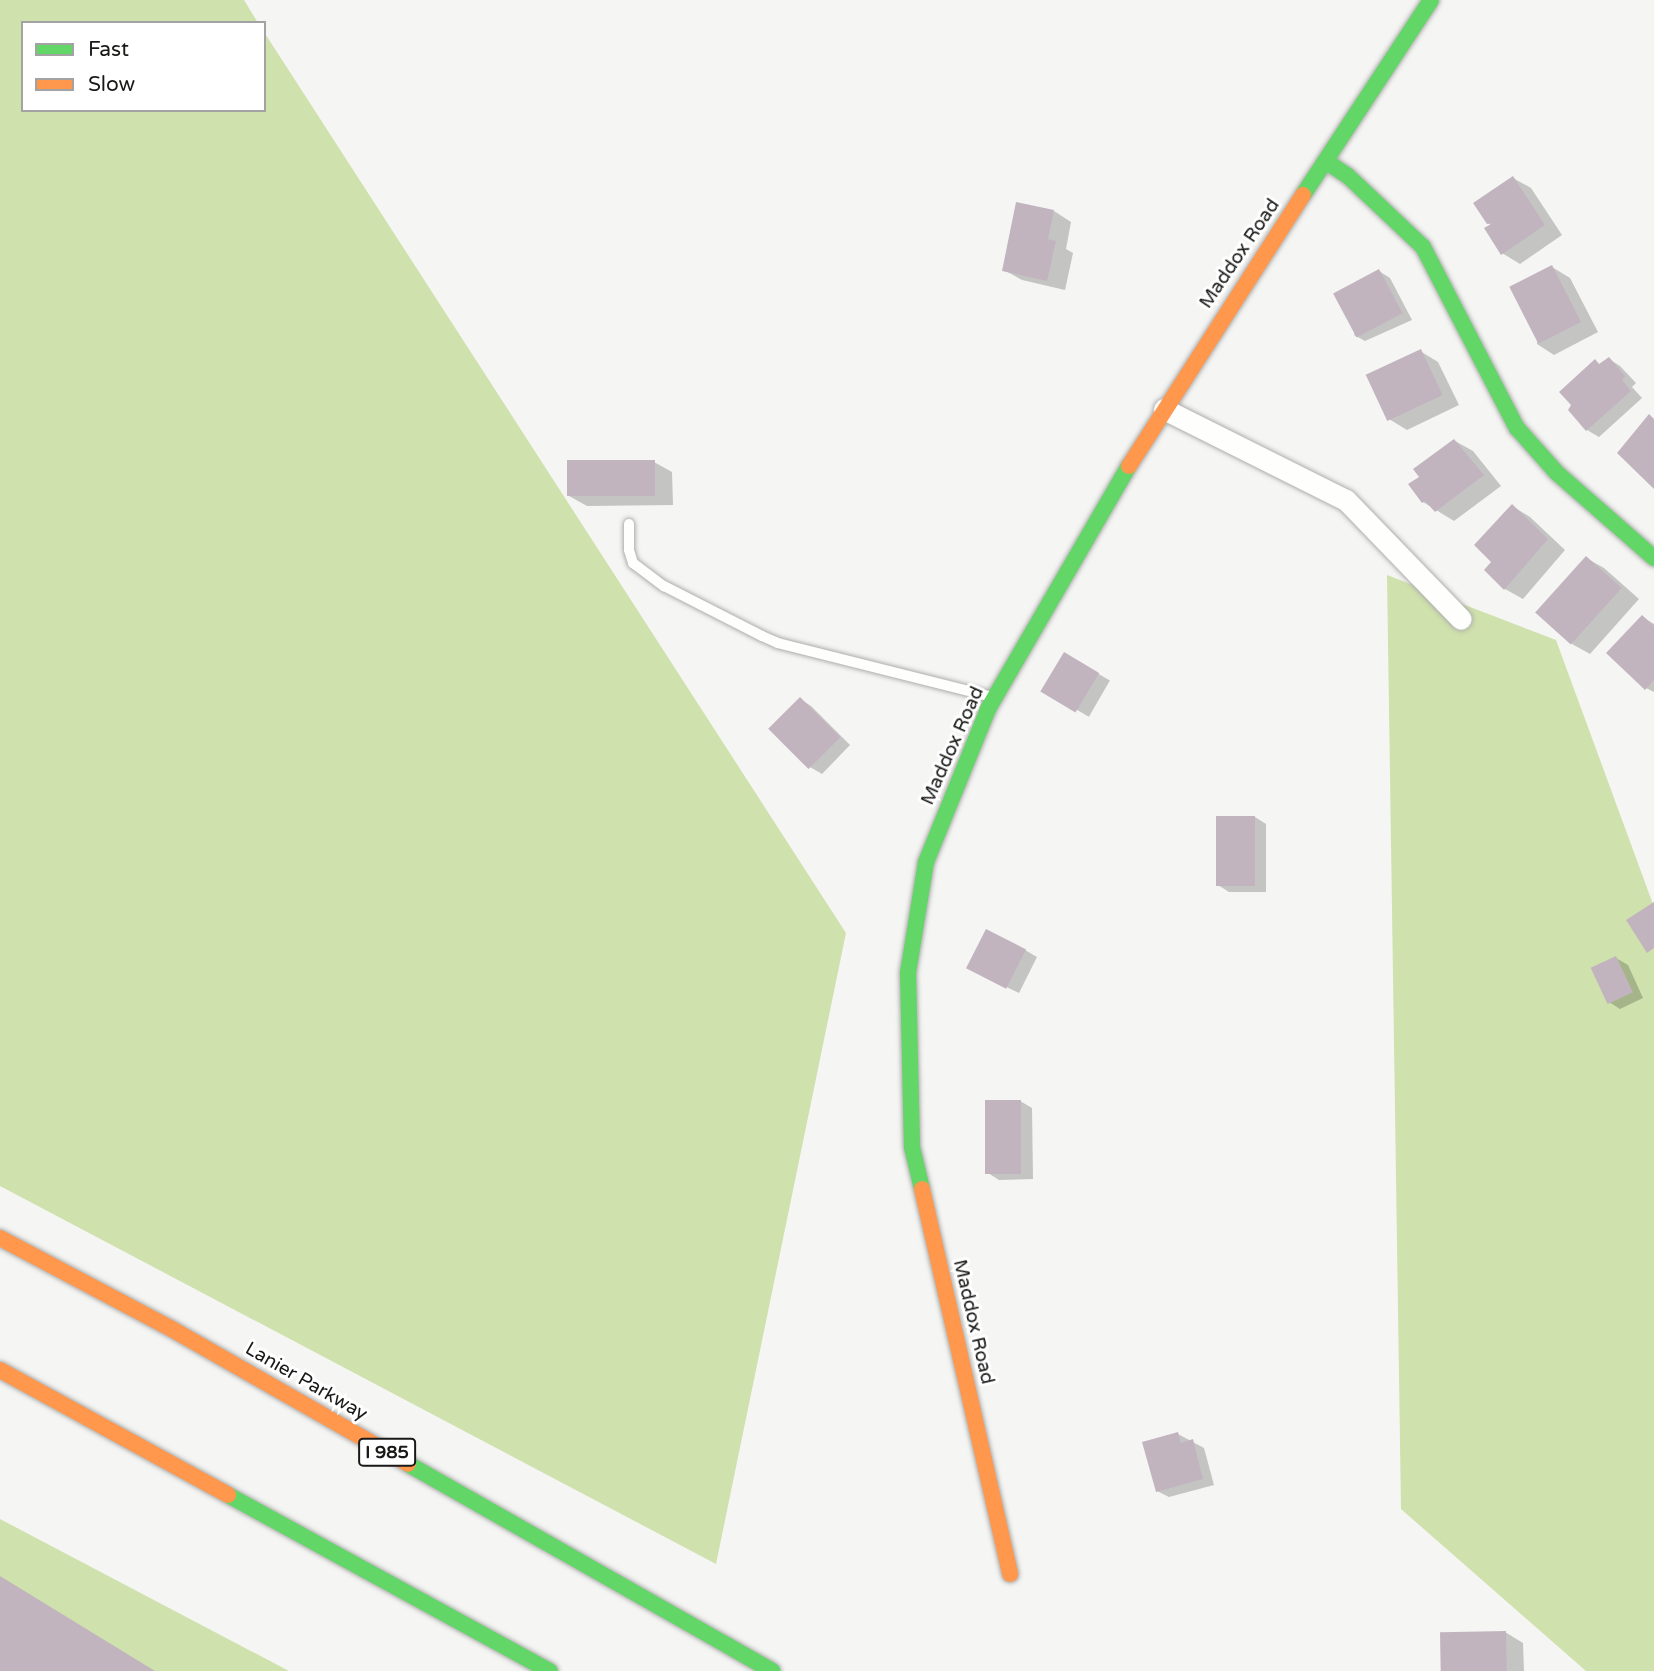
<!DOCTYPE html>
<html>
<head>
<meta charset="utf-8">
<style>
	body { margin:0 }
	#map { position:relative; width:1654px; height:1671px; overflow:hidden; background:#f5f5f4; font-family:"Varela Round",sans-serif }
	div>[style] { position:absolute }
	.forest>* { inset:0; background:#cfe1ac }
	.shadow>* { inset:0; background:#0003; transform-origin:0 0 }
	.building>* { inset:0; background:#c2b4bf; transform-origin:0 0 }
	.roads { filter:drop-shadow(0 0 2px #aeaead) drop-shadow(0 0 2px #aeaead) }
	.lane>* { height:10px; margin:-5px; padding:0 5px; transform-origin:5px; border-radius:5px; background:#fefefd }
	.street>* { height:21px; margin:-10.5px; padding:0 10.5px; transform-origin:10.5px; border-radius:10.5px; background:#fefefd }
	.fast>* { height:16px; margin:-8px; padding:0 8px; transform-origin:8px; border-radius:8px; background:#63d668 }
	.slow>* { height:16px; margin:-8px; padding:0 8px; transform-origin:8px; border-radius:8px; background:#ff974d }
	span { translate:-50% -50%; white-space:nowrap; text-align:center; line-height:1.15; -webkit-text-stroke:6px #fff; paint-order:stroke }
	.shield-label span { padding:2px 5px; background:#fff; border:2px solid; border-radius:5px; -webkit-text-stroke-width:0 }
	.shield-label { font-size:18px; color:#191918; font-weight:700 }
	.street-label { font-size:19px; color:#191918 }
	.legend { position:absolute; left:21px; top:21px; width:245px; height:91px; box-sizing:border-box; background:#fff; border:2px solid #a3a3a3; margin:0; padding:9px 12px; list-style:none; font-size:21px; color:#191918 }
	.legend li { display:flex; align-items:center; gap:14px; height:35px }
	.legend b { width:35px; border:2px solid #a3a3a3 }
</style>
</head>
<body>
<div id="map">
	<div class="forest">
		<div style="clip-path:polygon(0 0,244px 0,258px 23px,23px 23px,23px 110px,264px 110px,264px 32px,846px 933px,716px 1564px,0 1186px)"></div>
		<div style="clip-path:polygon(1387px 575px,1556px 640px,1654px 907px,1654px 1671px,1586px 1671px,1401px 1509px)"></div>
		<div style="clip-path:polygon(0 1519px,289px 1671px,0 1671px)"></div>
	</div>
	<div class="shadow">
		<div style="clip-path:polygon(1513px 178px,1531px 188px,1562px 235px,1520px 264px,1502px 253px,1492px 226px,1488px 223px)"></div>
		<div style="clip-path:polygon(1054px 211px,1071px 222px,1066px 249px,1073px 253px,1065px 290px,1022px 280px,1004px 270px)"></div>
		<div style="clip-path:polygon(1552px 267px,1570px 278px,1598px 332px,1554px 355px,1537px 344px)"></div>
		<div style="clip-path:polygon(1379px 271px,1390px 278px,1412px 320px,1365px 341px,1354px 335px)"></div>
		<div style="clip-path:polygon(1420px 351px,1438px 362px,1459px 405px,1407px 430px,1389px 419px)"></div>
		<div style="clip-path:polygon(1609px 359px,1620px 366px,1636px 383px,1632px 387px,1642px 398px,1599px 437px,1587px 430px,1570px 410px,1595px 362px,1601px 365px)"></div>
		<div style="clip-path:polygon(1455px 441px,1473px 451px,1501px 486px,1454px 521px,1423px 502px,1422px 477px)"></div>
		<div style="clip-path:polygon(654px 462px,672px 472px,673px 505px,587px 506px,569px 496px)"></div>
		<div style="clip-path:polygon(1512px 506px,1530px 517px,1565px 550px,1523px 599px,1505px 589px,1487px 570px,1494px 561px)"></div>
		<div style="clip-path:polygon(1586px 558px,1604px 568px,1639px 599px,1590px 654px,1572px 644px)"></div>
		<div style="clip-path:polygon(1642px 617px,1654px 624px,1654px 692px,1646px 688px)"></div>
		<div style="left:1064px;top:654px;width:53px;height:42px;rotate:30deg"></div>
		<div style="clip-path:polygon(800px 699px,811px 706px,850px 745px,822px 774px,810px 767px)"></div>
		<div style="clip-path:polygon(1255px 817px,1266px 824px,1266px 892px,1229px 892px,1218px 885px)"></div>
		<div style="clip-path:polygon(1025px 950px,1037px 957px,1019px 993px,981px 975px)"></div>
		<div style="clip-path:polygon(1616px 958px,1628px 965px,1643px 998px,1620px 1009px,1609px 1002px)"></div>
		<div style="clip-path:polygon(1020px 1101px,1032px 1108px,1033px 1179px,999px 1180px,988px 1173px)"></div>
		<div style="clip-path:polygon(1178px 1434px,1204px 1448px,1214px 1485px,1169px 1497px,1157px 1491px)"></div>
		<div style="clip-path:polygon(1505px 1632px,1523px 1643px,1524px 1671px,1443px 1671px)"></div>
	</div>
	<div class="building">
		<div style="clip-path:polygon(1513px 176px,1545px 225px,1501px 255px,1484px 228px,1493px 223px,1487px 224px,1473px 203px)"></div>
		<div style="clip-path:polygon(1016px 202px,1054px 210px,1048px 239px,1056px 241px,1047px 281px,1002px 271px)"></div>
		<div style="left:1552px;top:265px;width:64px;height:48px;rotate:63deg"></div>
		<div style="left:1379px;top:269px;width:50px;height:52px;rotate:62deg"></div>
		<div style="left:1421px;top:349px;width:51px;height:61px;rotate:65deg"></div>
		<div style="clip-path:polygon(1609px 357px,1625px 376px,1622px 380px,1631px 391px,1586px 431px,1568px 410px,1571px 405px,1559px 392px,1595px 359px,1599px 364px)"></div>
		<div style="clip-path:polygon(1649px 414px,1654px 419px,1654px 489px,1617px 453px)"></div>
		<div style="clip-path:polygon(1454px 439px,1484px 475px,1435px 512px,1425px 501px,1422px 503px,1408px 484px,1419px 477px,1413px 469px)"></div>
		<div style="left:655px;top:460px;width:36px;height:88px;rotate:90deg"></div>
		<div style="clip-path:polygon(1512px 504px,1548px 539px,1504px 590px,1484px 570px,1491px 562px,1474px 545px)"></div>
		<div style="left:1586px;top:556px;width:48px;height:76px;rotate:42deg"></div>
		<div style="clip-path:polygon(1642px 615px,1654px 626px,1654px 680px,1645px 690px,1606px 653px)"></div>
		<div style="left:1064px;top:652px;width:41px;height:46px;rotate:31deg"></div>
		<div style="left:800px;top:697px;width:57px;height:45px;rotate:45deg"></div>
		<div style="left:1216px;top:816px;width:39px;height:70px"></div>
		<div style="clip-path:polygon(1654px 902px,1654px 948px,1647px 953px,1626px 920px)"></div>
		<div style="left:986px;top:929px;width:45px;height:44px;rotate:27deg"></div>
		<div style="left:1616px;top:956px;width:40px;height:28px;rotate:65deg"></div>
		<div style="left:985px;top:1100px;width:36px;height:74px"></div>
		<div style="clip-path:polygon(1178px 1432px,1181px 1443px,1193px 1439px,1203px 1479px,1156px 1492px,1142px 1442px)"></div>
		<div style="clip-path:polygon(0 1576px,155px 1671px,0 1671px)"></div>
		<div style="left:1506px;top:1631px;width:40px;height:66px;rotate:89deg"></div>
	</div>
	<div class="roads">
		<div class="lane">
			<div style="left:629px;top:524px;width:26px;rotate:90deg"></div>
			<div style="left:629px;top:550px;width:14px;rotate:73deg"></div>
			<div style="left:633px;top:563px;width:39px;rotate:37deg"></div>
			<div style="left:664px;top:586px;width:110px;rotate:27deg"></div>
			<div style="left:762px;top:636px;width:17px;rotate:24deg"></div>
			<div style="left:778px;top:643px;width:222px;rotate:14.1deg"></div>
		</div>
		<div class="street">
			<div style="left:1164px;top:409px;width:203px;rotate:26.6deg"></div>
			<div style="left:1346px;top:500px;width:165px;rotate:46deg"></div>
		</div>
		<div class="fast">
			<div style="left:1327px;top:162px;width:25px;rotate:34deg"></div>
			<div style="left:1348px;top:176px;width:103px;rotate:43.4deg"></div>
			<div style="left:1423px;top:247px;width:204px;rotate:62.6deg"></div>
			<div style="left:1517px;top:428px;width:60px;rotate:48.4deg"></div>
			<div style="left:1557px;top:473px;width:129px;rotate:41.2deg"></div>
			<div style="left:1303px;top:195px;width:233px;rotate:-56.7deg"></div>
			<div style="left:922px;top:1189px;width:43px;rotate:-103.4deg"></div>
			<div style="left:912px;top:1147px;width:174px;rotate:-91.3deg"></div>
			<div style="left:908px;top:973px;width:112px;rotate:-80.8deg"></div>
			<div style="left:926px;top:862px;width:165px;rotate:-67.9deg"></div>
			<div style="left:988px;top:709px;width:281px;rotate:-59.9deg"></div>
			<div style="left:408px;top:1464px;width:419px;rotate:29.6deg"></div>
			<div style="left:228px;top:1495px;width:367px;rotate:28.7deg"></div>
		</div>
		<div class="slow">
			<div style="left:1129px;top:466px;width:322px;rotate:-57.3deg"></div>
			<div style="left:922px;top:1189px;width:395px;rotate:77.1deg"></div>
			<div style="left:0;top:1238px;width:192px;rotate:27.9deg"></div>
			<div style="left:170px;top:1328px;width:274px;rotate:29.7deg"></div>
			<div style="left:0;top:1370px;width:260px;rotate:28.7deg"></div>
		</div>
	</div>
	<div class="shield-label">
		<span style="left:387px;top:1452px">I 985</span>
	</div>
	<div class="street-label">
		<span style="left:1240px;top:254px;rotate:-56deg">Maddox Road</span>
		<span style="left:953px;top:746px;rotate:-66deg">Maddox Road</span>
		<span style="left:973px;top:1322px;rotate:77deg">Maddox Road</span>
		<span style="left:306px;top:1382px;rotate:30deg">Lanier Parkway</span>
	</div>
	<ul class="legend">
	<li><b style="height:9px;background:#63d668"></b>Fast</li>
	<li><b style="height:9px;background:#ff974d"></b>Slow</li>
	</ul>
</div>
</body>
</html>
